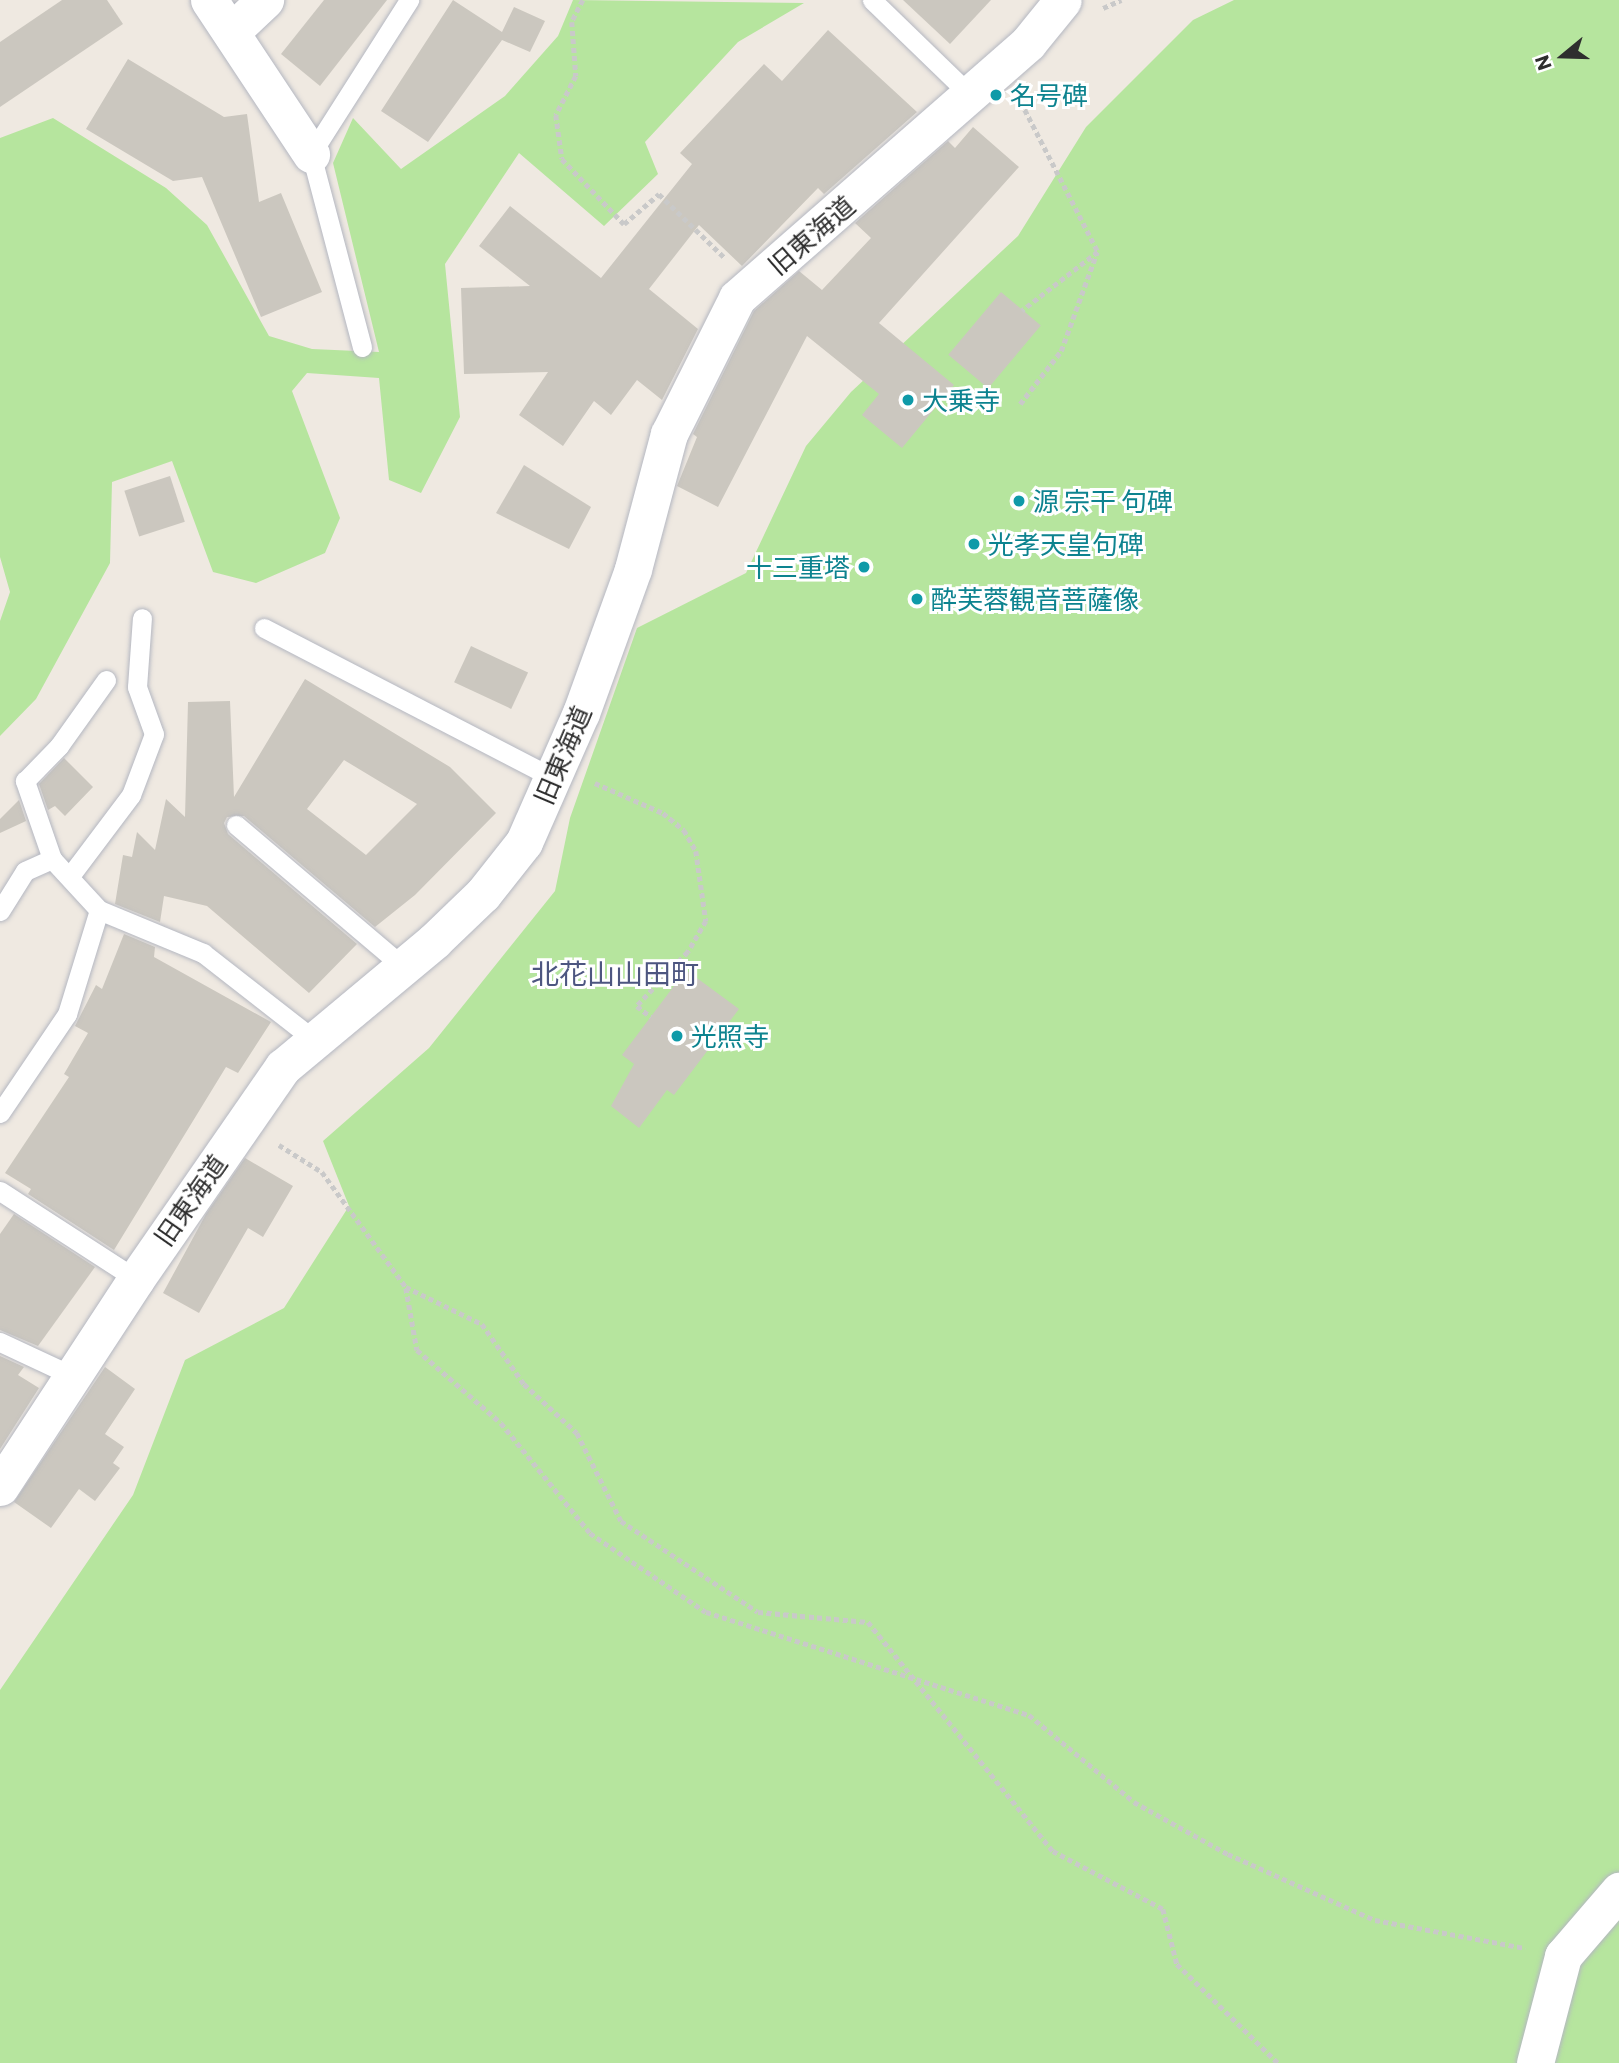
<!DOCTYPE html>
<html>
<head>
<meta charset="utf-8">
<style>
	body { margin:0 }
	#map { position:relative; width:1619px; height:2063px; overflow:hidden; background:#efe9e1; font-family:Commissioner,"Noto Sans JP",sans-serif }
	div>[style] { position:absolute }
	.green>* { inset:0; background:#b6e59e }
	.building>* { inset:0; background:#cbc7bf; transform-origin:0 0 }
	.path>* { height:4.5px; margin-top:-2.25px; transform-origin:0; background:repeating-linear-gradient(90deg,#c9c9c9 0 5px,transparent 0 8.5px) }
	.roads { filter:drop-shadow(0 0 2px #b4b7c1) drop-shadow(0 0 2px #b4b7c1) }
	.service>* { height:19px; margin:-9.5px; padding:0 9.5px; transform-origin:9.5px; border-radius:9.5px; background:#fff }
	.minor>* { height:37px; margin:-18.5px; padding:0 18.5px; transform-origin:18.5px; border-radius:18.5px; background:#fff }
	.dots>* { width:19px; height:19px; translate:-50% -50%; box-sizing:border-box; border:4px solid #fff; border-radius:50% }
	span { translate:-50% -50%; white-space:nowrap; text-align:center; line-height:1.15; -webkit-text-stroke:6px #fff; paint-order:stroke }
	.culture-label { font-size:26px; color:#0d838f }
	.left { translate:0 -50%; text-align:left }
	.right { translate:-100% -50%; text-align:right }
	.street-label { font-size:26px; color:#2e2e2e }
	.neighbourhood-label { font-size:28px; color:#4d5680 }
	.north { position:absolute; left:1528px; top:21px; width:70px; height:70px; -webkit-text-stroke:5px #fff; paint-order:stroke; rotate:251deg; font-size:19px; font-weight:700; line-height:28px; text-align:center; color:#2e2e2e }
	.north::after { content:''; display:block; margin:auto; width:24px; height:32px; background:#2e2e2e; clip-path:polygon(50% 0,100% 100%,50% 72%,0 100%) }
</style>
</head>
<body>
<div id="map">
	<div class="green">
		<div style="clip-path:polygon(573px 0,804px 3px,738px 42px,645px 142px,658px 174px,604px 226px,519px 153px,445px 264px,460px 417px,421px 493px,389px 480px,379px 378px,307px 373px,292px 391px,340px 518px,325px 553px,256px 583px,213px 572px,172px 461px,112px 482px,110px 563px,36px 699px,0 736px,0 621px,10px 592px,0 557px,0 138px,53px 118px,166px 188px,207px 225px,269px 336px,312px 349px,379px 352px,333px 163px,353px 118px,401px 169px,505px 96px,558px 36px)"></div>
		<div style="clip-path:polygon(1234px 0,1619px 0,1619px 2063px,0 2063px,0 1690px,133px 1495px,185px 1360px,284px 1308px,349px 1206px,323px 1141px,429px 1048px,555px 891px,570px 818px,637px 628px,746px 573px,806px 446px,851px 392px,1018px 236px,1086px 127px,1193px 20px)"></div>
	</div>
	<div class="building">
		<div style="clip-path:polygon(62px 0,107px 0,123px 24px,0 107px,0 42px)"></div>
		<div style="clip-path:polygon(324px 0,387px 0,320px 86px,281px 54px)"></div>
		<div style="clip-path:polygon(453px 0,502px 32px,514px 7px,545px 21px,530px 52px,502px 40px,428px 142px,381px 111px)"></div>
		<div style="clip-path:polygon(903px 0,991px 0,950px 44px)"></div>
		<div style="clip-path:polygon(828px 30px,917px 112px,824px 194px,818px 188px,742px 266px,699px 225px,649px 289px,698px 329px,662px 400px,637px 380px,611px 415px,594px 401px,563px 446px,519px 415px,548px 372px,464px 374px,461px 288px,530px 286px,479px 246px,510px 206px,601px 278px,692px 164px,680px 153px,764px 64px,782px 81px)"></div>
		<div style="clip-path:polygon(128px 59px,224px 117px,247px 114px,259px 202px,281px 193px,322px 292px,261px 317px,202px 177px,173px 181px,86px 129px)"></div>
		<div style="clip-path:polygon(973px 127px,1019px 167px,879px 323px,954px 385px,902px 448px,862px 415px,879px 394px,807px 336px,718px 507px,677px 486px,697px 437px,693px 434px,754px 311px,799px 271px,822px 290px,871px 238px,855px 223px,948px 141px,955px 148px)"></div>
		<div style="left:1001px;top:292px;width:52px;height:82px;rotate:40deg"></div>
		<div style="clip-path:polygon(524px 465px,591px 507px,569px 549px,496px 513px)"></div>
		<div style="left:170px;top:476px;width:48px;height:48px;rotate:72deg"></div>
		<div style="left:471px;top:646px;width:63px;height:40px;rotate:25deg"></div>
		<div style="clip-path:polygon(evenodd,305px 679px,450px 767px,496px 813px,415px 895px,375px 927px,244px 816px,227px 817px,224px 823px,228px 834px,357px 944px,309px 993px,207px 906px,164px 896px,160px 922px,115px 904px,123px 855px,132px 857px,137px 832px,155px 850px,166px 799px,185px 817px,188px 702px,230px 701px,234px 797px,305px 679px,344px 760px,417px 804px,366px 855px,307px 809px,344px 760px)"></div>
		<div style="clip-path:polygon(64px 758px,93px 787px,65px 816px,55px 806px,48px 810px,39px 784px)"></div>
		<div style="clip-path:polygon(19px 800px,26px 821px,0 833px,0 819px)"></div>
		<div style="clip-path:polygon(124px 934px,155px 947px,154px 957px,271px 1022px,238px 1073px,226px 1067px,114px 1250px,28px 1194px,31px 1189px,5px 1173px,69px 1077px,64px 1074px,88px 1033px,75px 1026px,96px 985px,102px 989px)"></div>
		<div style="clip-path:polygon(686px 970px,739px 1009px,674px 1095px,667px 1090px,639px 1128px,611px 1106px,634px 1064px,622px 1055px)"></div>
		<div style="clip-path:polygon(245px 1158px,293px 1186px,263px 1237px,248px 1228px,199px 1313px,163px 1293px,206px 1214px)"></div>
		<div style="clip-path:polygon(14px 1214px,95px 1267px,38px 1346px,0 1330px,0 1234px)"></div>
		<div style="clip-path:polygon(0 1356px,24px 1367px,18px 1375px,39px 1388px,0 1449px)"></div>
		<div style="clip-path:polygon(105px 1367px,135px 1389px,105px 1434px,124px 1447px,113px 1463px,120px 1468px,95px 1501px,79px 1489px,51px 1528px,14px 1502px)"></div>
	</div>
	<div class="path">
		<div style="left:583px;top:0;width:25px;rotate:117deg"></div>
		<div style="left:572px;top:22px;width:54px;rotate:85.8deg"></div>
		<div style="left:576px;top:76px;width:44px;rotate:117.1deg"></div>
		<div style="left:556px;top:115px;width:44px;rotate:82.2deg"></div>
		<div style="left:562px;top:159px;width:90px;rotate:46.4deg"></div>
		<div style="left:624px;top:224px;width:46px;rotate:-40.6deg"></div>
		<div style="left:659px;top:194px;width:91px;rotate:44.1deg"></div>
		<div style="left:1103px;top:8px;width:20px;rotate:-24deg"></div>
		<div style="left:1021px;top:102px;width:169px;rotate:62.8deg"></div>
		<div style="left:1098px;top:252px;width:96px;rotate:142.2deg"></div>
		<div style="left:1020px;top:404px;width:67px;rotate:-52.3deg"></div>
		<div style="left:1061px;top:351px;width:105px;rotate:-70deg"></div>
		<div style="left:595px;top:783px;width:74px;rotate:23.8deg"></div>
		<div style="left:663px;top:813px;width:27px;rotate:39deg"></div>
		<div style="left:684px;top:830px;width:24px;rotate:60deg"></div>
		<div style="left:696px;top:851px;width:71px;rotate:81.9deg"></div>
		<div style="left:706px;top:921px;width:36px;rotate:120deg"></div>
		<div style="left:688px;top:952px;width:74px;rotate:133.4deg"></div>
		<div style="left:637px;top:1006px;width:18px;rotate:38deg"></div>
		<div style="left:279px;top:1145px;width:51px;rotate:32.1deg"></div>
		<div style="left:322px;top:1172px;width:142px;rotate:53.9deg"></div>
		<div style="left:406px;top:1287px;width:85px;rotate:26deg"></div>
		<div style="left:482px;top:1324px;width:73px;rotate:55deg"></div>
		<div style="left:524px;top:1384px;width:72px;rotate:42.8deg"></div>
		<div style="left:577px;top:1433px;width:98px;rotate:63.4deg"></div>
		<div style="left:621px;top:1521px;width:164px;rotate:33.6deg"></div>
		<div style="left:758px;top:1612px;width:110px;rotate:5.2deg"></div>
		<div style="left:868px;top:1622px;width:294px;rotate:51.1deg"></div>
		<div style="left:1053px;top:1851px;width:124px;rotate:27.8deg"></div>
		<div style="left:1163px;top:1909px;width:57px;rotate:75.7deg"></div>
		<div style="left:1177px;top:1964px;width:141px;rotate:44.4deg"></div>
		<div style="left:406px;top:1288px;width:63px;rotate:79.9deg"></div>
		<div style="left:417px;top:1350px;width:111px;rotate:41deg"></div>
		<div style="left:501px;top:1423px;width:141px;rotate:51deg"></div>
		<div style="left:590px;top:1533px;width:140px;rotate:34.3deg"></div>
		<div style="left:706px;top:1612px;width:339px;rotate:17.7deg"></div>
		<div style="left:1029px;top:1715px;width:136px;rotate:39.6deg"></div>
		<div style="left:1134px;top:1802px;width:107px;rotate:29deg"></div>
		<div style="left:1228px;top:1854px;width:161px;rotate:24.2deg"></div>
		<div style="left:1375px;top:1920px;width:153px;rotate:10.6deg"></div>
	</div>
	<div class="roads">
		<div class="service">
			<div style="left:872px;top:0;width:136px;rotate:44.1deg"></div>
			<div style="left:362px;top:347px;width:200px;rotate:-104.8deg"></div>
			<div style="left:311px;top:154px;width:183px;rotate:-57.5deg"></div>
			<div style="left:264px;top:628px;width:326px;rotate:27.4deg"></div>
			<div style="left:236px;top:825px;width:216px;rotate:40.3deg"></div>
			<div style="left:52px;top:859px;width:83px;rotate:-109.1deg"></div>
			<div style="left:25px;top:781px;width:49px;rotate:-45.8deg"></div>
			<div style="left:59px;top:746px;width:81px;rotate:-54.5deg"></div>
			<div style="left:70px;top:876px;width:101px;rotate:-53deg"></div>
			<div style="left:131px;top:795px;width:65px;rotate:-69.3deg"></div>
			<div style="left:154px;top:734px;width:50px;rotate:-109.9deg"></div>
			<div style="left:137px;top:687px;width:69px;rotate:-85.9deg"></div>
			<div style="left:0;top:911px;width:47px;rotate:-58deg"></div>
			<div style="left:25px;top:871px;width:30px;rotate:-24deg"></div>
			<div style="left:52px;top:859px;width:69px;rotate:47.3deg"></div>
			<div style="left:99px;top:910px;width:113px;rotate:22.5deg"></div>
			<div style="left:203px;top:953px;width:140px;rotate:38deg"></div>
			<div style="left:0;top:1113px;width:120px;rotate:-55.9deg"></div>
			<div style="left:67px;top:1014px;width:109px;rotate:-72.9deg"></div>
			<div style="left:0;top:1191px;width:162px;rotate:32.9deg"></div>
			<div style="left:0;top:1342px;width:83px;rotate:25deg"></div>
		</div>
		<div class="minor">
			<div style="left:209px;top:0;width:185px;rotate:56.5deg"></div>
			<div style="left:231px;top:32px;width:47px;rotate:-43.3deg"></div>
			<div style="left:0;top:1487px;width:249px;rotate:-56.8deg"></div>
			<div style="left:136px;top:1279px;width:258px;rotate:-55.3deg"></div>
			<div style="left:283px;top:1067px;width:197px;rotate:-39.8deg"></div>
			<div style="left:434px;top:941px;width:68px;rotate:-43.8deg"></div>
			<div style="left:483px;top:894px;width:66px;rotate:-51.7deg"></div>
			<div style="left:524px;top:842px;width:141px;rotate:-66.2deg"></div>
			<div style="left:581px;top:713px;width:153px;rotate:-70.1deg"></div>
			<div style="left:633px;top:569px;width:140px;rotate:-75.1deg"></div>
			<div style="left:669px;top:434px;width:152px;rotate:-63.4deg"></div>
			<div style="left:737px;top:298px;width:387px;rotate:-41.2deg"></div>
			<div style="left:1028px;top:43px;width:55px;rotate:-50.9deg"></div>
			<div style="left:1535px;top:2063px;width:111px;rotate:-75.3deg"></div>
			<div style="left:1563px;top:1956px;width:86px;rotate:-49.3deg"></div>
		</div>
	</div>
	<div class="dots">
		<div style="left:996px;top:95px;background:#0f9aa8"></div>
		<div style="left:908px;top:400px;background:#0f9aa8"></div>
		<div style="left:1019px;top:501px;background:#0f9aa8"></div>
		<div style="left:974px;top:544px;background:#0f9aa8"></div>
		<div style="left:864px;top:567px;background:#0f9aa8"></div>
		<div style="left:917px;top:599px;background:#0f9aa8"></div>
		<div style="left:677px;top:1036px;background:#0f9aa8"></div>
	</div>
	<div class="culture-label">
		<span class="left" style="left:1010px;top:95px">名号碑</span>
		<span class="left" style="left:922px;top:400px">大乗寺</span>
		<span class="left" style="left:1033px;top:501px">源 宗干 句碑</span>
		<span class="left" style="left:988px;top:544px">光孝天皇句碑</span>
		<span class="right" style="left:850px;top:567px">十三重塔</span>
		<span class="left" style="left:931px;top:599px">酔芙蓉観音菩薩像</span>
		<span class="left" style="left:691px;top:1036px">光照寺</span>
	</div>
	<div class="street-label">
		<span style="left:811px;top:235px;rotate:-41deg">旧東海道</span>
		<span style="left:562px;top:755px;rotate:-67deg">旧東海道</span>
		<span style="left:190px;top:1200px;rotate:-55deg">旧東海道</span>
	</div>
	<div class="neighbourhood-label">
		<span style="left:615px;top:973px">北花山山田町</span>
	</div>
	<div class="north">N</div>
</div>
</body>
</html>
